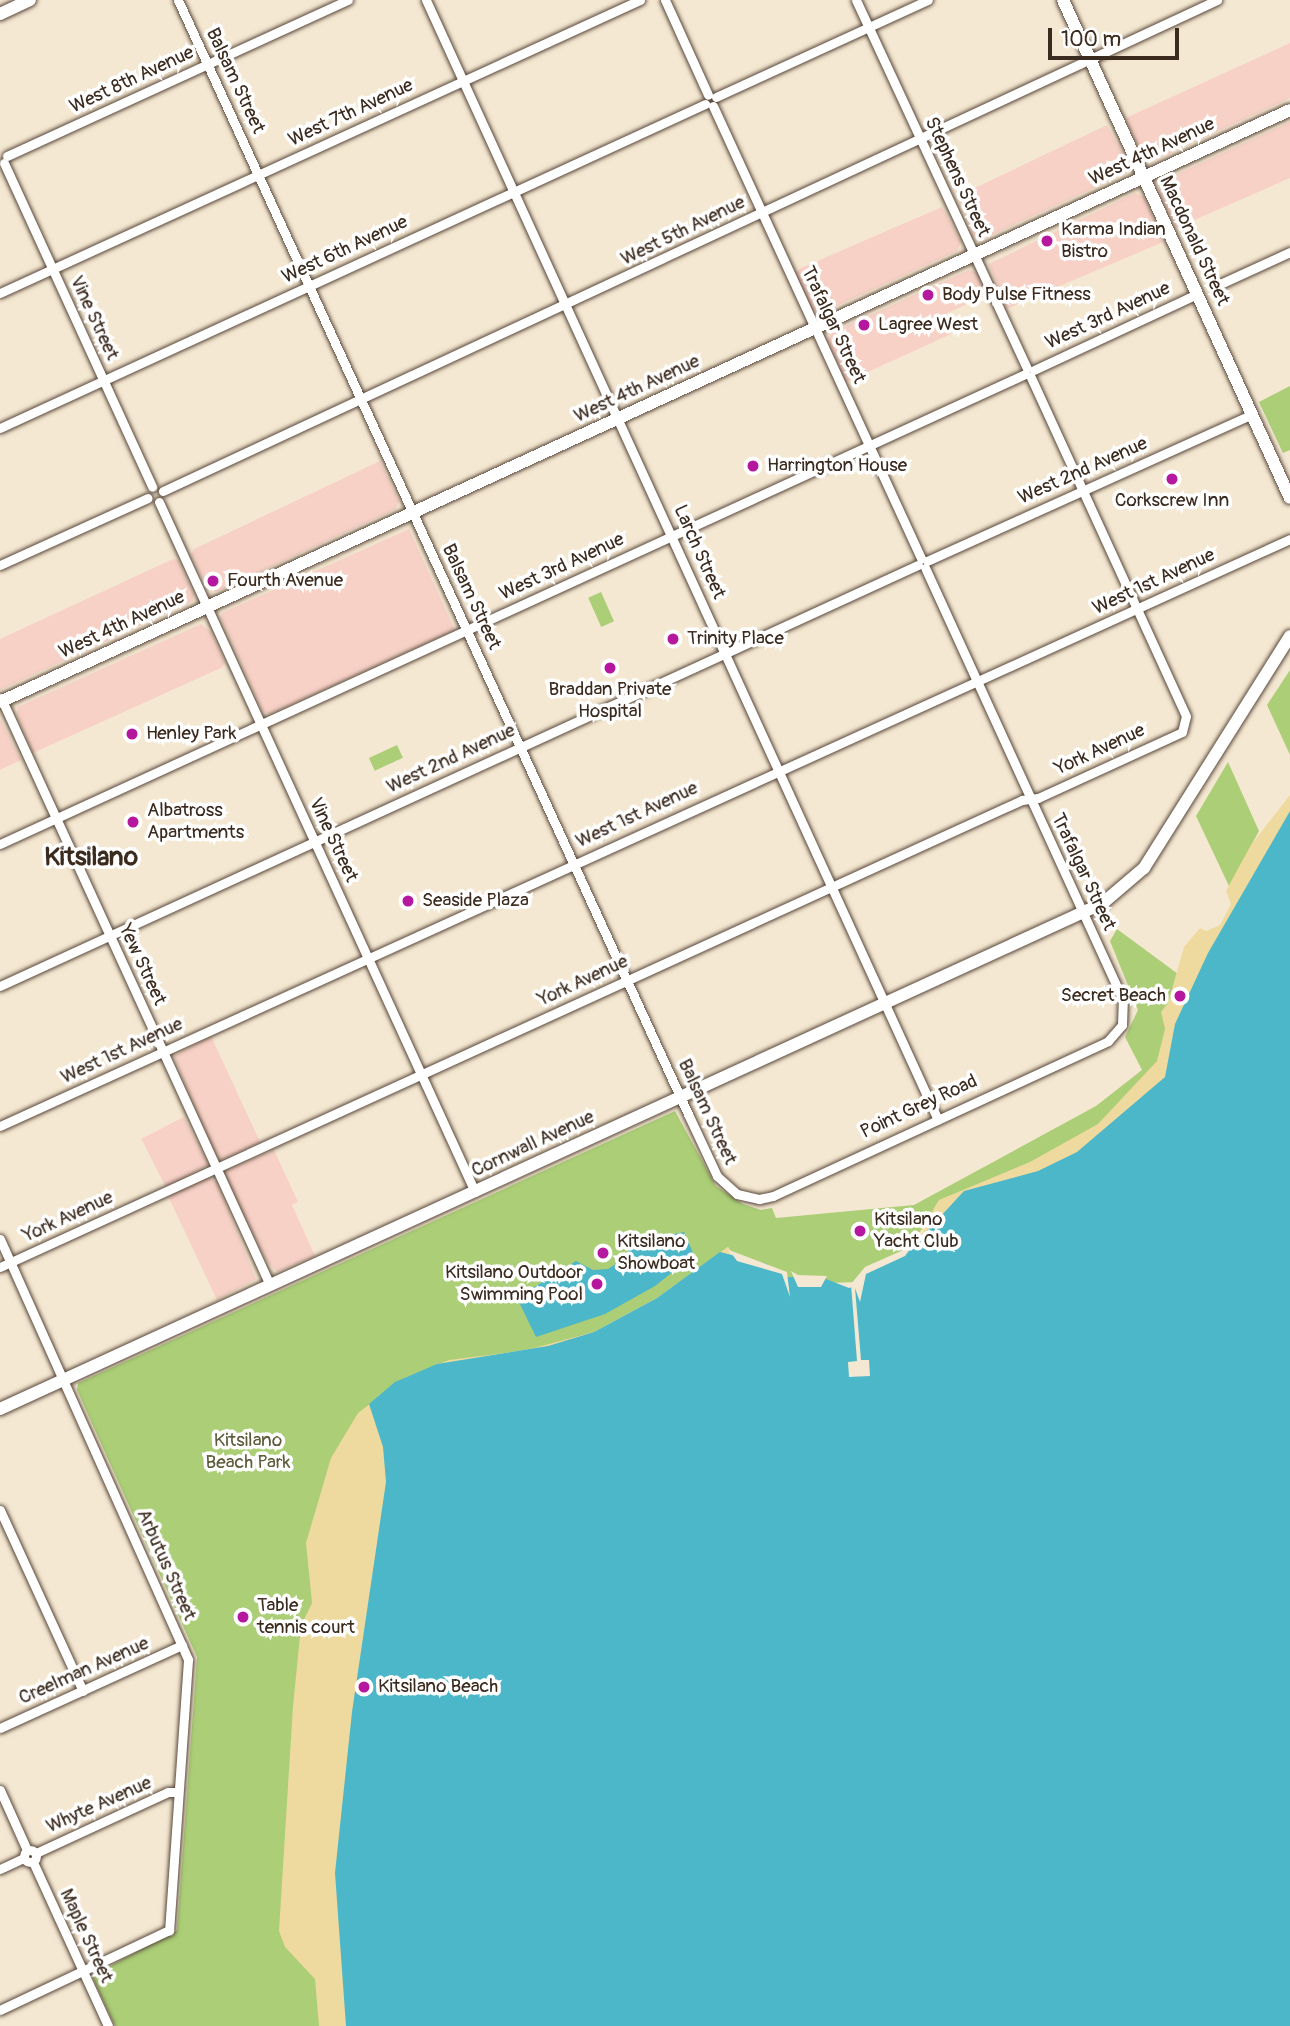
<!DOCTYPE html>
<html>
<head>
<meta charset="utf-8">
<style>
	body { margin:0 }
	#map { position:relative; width:1290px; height:2026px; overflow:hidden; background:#f5e8d2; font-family:Pangolin,sans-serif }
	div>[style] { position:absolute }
	.built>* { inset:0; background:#f7d1c6; transform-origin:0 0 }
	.green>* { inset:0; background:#abce77; transform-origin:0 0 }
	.sand>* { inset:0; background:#eeda9e }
	.water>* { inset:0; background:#4cb7c8 }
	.pier>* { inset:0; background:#f5e8d2 }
	.roads { filter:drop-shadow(0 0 2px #574639) drop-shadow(0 0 2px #574639) }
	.street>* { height:9px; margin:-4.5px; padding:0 4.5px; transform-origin:4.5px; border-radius:4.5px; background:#fff }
	.street>.ring { margin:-4.5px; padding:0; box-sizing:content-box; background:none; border:9px solid #fff; border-radius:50% }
	.secondary>* { height:12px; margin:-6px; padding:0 6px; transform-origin:6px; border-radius:6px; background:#fff }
	.dots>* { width:19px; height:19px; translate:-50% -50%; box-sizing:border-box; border:4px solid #fff; border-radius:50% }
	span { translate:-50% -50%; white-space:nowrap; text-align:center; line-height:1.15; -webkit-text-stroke:7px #fff; paint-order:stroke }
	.street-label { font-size:19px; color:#3b2a1e }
	.poi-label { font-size:19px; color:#3b2a1e }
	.left { translate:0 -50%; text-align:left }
	.right { translate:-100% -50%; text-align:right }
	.park-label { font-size:19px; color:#5d5b39 }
	.district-label { font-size:26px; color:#3b2a1e; font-weight:700 }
	.scale { position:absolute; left:1048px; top:28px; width:131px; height:32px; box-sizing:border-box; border:4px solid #3b2a1e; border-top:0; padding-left:9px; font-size:21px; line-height:24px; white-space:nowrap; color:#3b2a1e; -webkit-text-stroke:5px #fff; paint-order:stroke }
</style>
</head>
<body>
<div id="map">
	<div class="built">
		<div style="clip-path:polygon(1290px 43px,1290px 98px,1153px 161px,1144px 159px,1126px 119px,1130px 116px)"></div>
		<div style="clip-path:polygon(1290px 122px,1290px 178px,1176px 228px,1159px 191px,1160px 182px)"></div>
		<div style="clip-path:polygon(1107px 125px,1129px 164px,1128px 172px,983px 239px,974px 237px,958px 196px)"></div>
		<div style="clip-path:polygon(1135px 193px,1144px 197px,1163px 242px,1006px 309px,989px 264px)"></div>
		<div style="clip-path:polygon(942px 207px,961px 242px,957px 251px,821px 313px,812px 310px,795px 273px,801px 268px)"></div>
		<div style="clip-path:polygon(969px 270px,978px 273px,988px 295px,943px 315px,951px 334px,846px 382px,828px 340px,831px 333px)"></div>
		<div style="clip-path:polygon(380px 461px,399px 501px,396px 509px,216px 592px,207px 588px,191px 554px,194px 549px)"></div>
		<div style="clip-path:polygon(409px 529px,455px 630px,270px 714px,263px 712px,221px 619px,222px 613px)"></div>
		<div style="clip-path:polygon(173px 559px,178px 560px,194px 595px,193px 601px,0 690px,0 639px)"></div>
		<div style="clip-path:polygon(201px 624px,211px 632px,225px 663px,221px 668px,33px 753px,17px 715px,18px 707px)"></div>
		<div style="clip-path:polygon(0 718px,21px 760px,0 770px)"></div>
		<div style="clip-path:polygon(211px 1036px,260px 1142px,223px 1160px,215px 1156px,174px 1056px)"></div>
		<div style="left:184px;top:1117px;width:54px;height:48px;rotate:63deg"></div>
		<div style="clip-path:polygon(274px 1150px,298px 1202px,292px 1205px,315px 1256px,277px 1272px,266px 1260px,223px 1172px)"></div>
		<div style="clip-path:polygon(207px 1177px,217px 1182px,256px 1279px,217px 1300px,168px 1196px)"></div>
	</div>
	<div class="green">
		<div style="clip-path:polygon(1290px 386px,1290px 450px,1283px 453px,1259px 402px)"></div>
		<div style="left:601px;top:592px;width:32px;height:14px;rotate:66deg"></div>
		<div style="clip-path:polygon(1290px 670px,1290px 755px,1267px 705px)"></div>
		<div style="left:397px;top:745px;width:14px;height:31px;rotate:65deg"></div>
		<div style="clip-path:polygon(1228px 762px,1259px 831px,1229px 886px,1196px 816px)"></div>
		<div style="clip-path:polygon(1117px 929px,1178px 974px,1160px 1060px,1106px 1120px,861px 1282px,788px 1284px,733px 1255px,728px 1247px,657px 1298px,594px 1332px,548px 1346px,437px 1364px,378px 1396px,346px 2026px,115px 2026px,92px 1976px,177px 1930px,197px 1657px,77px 1390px,78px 1383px,675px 1111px,716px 1186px,743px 1204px,761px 1210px,772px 1208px,776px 1218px,914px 1205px,1096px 1106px,1142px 1070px,1125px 1037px,1138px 1010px,1110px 941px)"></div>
	</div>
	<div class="sand">
		<div style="clip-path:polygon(1290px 795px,1290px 966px,1201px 1079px,905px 1256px,939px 1200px,1030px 1162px,1098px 1124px,1157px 1061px,1165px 1029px,1161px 1012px,1168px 1003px,1184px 947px,1200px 928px,1206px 931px,1220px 925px,1231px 904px,1226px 891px,1251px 845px)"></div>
		<div style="clip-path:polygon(728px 1247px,731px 1257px,422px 2026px,319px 2026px,315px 1979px,285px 1947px,279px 1931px,293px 1706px,301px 1626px,312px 1603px,306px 1543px,331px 1458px,358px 1413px,404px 1378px,449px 1360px,523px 1351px,594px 1332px,657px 1298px)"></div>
	</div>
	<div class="water">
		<div style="clip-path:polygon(1290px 811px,1290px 2026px,346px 2026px,335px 1873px,352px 1712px,386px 1482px,383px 1447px,369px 1404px,395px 1382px,437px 1364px,548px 1346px,594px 1332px,657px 1298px,720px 1252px,767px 1264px,787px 1277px,821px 1277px,849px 1288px,856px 1286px,860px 1277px,915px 1244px,964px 1191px,1038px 1171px,1077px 1152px,1165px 1077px,1175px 1024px,1208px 953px)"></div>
		<div style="clip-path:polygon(684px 1232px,694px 1255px,655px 1286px,605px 1314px,536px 1337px,517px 1298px,576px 1261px,593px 1270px,608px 1269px,625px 1258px,632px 1243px)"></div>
	</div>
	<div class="pier">
		<div style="clip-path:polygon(927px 1226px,905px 1256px,866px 1274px,860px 1302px,855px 1288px,861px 1360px,869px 1360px,870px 1376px,849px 1377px,848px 1362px,857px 1361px,851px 1284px,865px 1267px,901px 1251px)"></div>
		<div style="clip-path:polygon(729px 1250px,787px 1272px,790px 1297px,782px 1274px,737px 1261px)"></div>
		<div style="clip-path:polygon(791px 1271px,798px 1275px,827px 1276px,821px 1287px,798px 1287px)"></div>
	</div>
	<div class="roads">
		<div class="street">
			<div style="left:178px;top:0;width:1225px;rotate:65.4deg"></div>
			<div style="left:688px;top:1114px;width:68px;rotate:64.9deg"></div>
			<div style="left:717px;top:1176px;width:27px;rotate:42deg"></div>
			<div style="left:737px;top:1194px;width:23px;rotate:13deg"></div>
			<div style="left:759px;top:1199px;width:14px;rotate:-12deg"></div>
			<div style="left:773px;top:1196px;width:369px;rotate:-24.8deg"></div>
			<div style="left:1108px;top:1041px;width:21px;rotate:-49deg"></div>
			<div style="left:1122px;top:1025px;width:25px;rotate:-88deg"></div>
			<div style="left:1123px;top:1000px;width:475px;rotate:-114.6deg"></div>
			<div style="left:426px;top:0;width:1231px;rotate:65.43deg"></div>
			<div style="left:665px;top:0;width:104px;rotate:65.6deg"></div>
			<div style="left:856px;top:0;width:406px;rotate:65.1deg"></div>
			<div style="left:716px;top:97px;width:233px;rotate:-24.6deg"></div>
			<div style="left:713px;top:106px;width:498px;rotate:65.3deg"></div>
			<div style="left:7px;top:156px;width:375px;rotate:-24.6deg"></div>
			<div style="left:4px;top:163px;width:356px;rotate:65.4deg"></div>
			<div style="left:1220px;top:284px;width:77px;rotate:-24.6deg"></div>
			<div style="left:0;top:293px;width:704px;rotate:-24.6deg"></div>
			<div style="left:1034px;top:370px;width:180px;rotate:-25deg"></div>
			<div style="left:0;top:428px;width:776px;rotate:-24.68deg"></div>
			<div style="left:163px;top:491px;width:1163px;rotate:-24.98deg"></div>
			<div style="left:159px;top:502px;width:759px;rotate:65.39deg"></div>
			<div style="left:927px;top:561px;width:357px;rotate:-24.3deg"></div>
			<div style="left:0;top:565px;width:162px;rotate:-24.4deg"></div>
			<div style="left:1px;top:698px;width:646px;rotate:65.38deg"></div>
			<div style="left:0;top:844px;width:1128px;rotate:-24.63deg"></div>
			<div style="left:0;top:986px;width:1010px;rotate:-24.64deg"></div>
			<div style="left:0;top:1126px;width:1417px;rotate:-24.47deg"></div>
			<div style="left:0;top:1239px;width:461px;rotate:65.9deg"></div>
			<div style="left:188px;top:1660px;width:271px;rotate:94deg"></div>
			<div style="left:169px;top:1930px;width:187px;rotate:154.7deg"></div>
			<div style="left:0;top:1267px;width:1124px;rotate:-24.56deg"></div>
			<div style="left:1022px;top:800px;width:16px;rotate:-7deg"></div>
			<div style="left:1038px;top:798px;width:158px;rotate:-24.6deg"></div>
			<div style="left:1182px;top:732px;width:16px;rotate:-76deg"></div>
			<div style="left:1186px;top:716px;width:373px;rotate:-114.6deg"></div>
			<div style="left:0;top:1510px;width:199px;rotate:65.4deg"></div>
			<div style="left:0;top:1728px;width:200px;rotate:-24.5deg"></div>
			<div style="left:0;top:1790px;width:66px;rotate:65.8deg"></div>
			<div class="ring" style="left:24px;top:1850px;width:3px;height:3px"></div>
			<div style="left:36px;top:1853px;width:145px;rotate:-24.8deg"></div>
			<div style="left:168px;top:1792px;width:10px"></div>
			<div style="left:33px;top:1862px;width:180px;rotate:65.4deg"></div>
			<div style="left:0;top:1869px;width:26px;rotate:-25deg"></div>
		</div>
		<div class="secondary">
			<div style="left:1063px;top:0;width:547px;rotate:65.5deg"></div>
			<div style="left:0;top:14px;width:33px;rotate:-25deg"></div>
			<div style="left:0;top:702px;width:1419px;rotate:-24.65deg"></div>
			<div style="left:0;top:1409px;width:1214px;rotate:-24.64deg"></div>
			<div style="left:1103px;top:903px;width:54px;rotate:-40.5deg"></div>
			<div style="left:1144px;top:868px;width:274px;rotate:-57.8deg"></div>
		</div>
	</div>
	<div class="dots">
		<div style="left:1047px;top:241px;background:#b5179e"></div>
		<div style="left:928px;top:295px;background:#b5179e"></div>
		<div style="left:864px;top:325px;background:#b5179e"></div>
		<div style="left:753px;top:466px;background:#b5179e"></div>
		<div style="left:1172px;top:479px;background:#b5179e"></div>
		<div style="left:213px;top:581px;background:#b5179e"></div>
		<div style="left:673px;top:639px;background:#b5179e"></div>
		<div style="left:610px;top:668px;background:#b5179e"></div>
		<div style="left:132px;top:734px;background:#b5179e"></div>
		<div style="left:133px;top:822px;background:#b5179e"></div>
		<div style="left:408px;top:901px;background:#b5179e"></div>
		<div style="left:1180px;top:996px;background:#b5179e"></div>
		<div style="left:860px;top:1231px;background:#b5179e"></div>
		<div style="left:603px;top:1253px;background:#b5179e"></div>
		<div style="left:597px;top:1284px;background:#b5179e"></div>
		<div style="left:243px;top:1617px;background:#b5179e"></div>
		<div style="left:364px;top:1687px;background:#b5179e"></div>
	</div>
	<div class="street-label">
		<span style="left:132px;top:80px;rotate:-25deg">West 8th Avenue</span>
		<span style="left:235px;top:81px;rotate:65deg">Balsam Street</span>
		<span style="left:351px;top:113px;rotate:-25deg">West 7th Avenue</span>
		<span style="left:1152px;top:152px;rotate:-25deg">West 4th Avenue</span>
		<span style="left:957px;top:177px;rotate:65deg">Stephens Street</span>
		<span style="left:683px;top:231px;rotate:-26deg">West 5th Avenue</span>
		<span style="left:1194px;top:241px;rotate:65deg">Macdonald Street</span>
		<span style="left:345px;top:250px;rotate:-25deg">West 6th Avenue</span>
		<span style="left:1108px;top:316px;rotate:-25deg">West 3rd Avenue</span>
		<span style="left:94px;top:318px;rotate:65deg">Vine Street</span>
		<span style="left:833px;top:325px;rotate:65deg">Trafalgar Street</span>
		<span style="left:637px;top:389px;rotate:-25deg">West 4th Avenue</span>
		<span style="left:1083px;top:471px;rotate:-24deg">West 2nd Avenue</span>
		<span style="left:699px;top:552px;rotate:66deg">Larch Street</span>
		<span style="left:562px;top:567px;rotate:-25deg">West 3rd Avenue</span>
		<span style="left:1154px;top:582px;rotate:-25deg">West 1st Avenue</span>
		<span style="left:471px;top:597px;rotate:65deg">Balsam Street</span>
		<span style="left:122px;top:625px;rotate:-25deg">West 4th Avenue</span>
		<span style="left:1100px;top:750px;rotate:-25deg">York Avenue</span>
		<span style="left:451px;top:759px;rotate:-25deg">West 2nd Avenue</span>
		<span style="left:637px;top:815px;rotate:-25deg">West 1st Avenue</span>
		<span style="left:333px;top:840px;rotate:65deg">Vine Street</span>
		<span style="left:1083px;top:872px;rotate:65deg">Trafalgar Street</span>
		<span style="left:142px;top:965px;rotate:65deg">Yew Street</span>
		<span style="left:583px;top:981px;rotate:-25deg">York Avenue</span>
		<span style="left:122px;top:1051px;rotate:-25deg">West 1st Avenue</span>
		<span style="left:919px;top:1107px;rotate:-25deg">Point Grey Road</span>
		<span style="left:707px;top:1112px;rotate:65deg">Balsam Street</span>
		<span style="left:533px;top:1144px;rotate:-25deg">Cornwall Avenue</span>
		<span style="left:68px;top:1217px;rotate:-25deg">York Avenue</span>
		<span style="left:166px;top:1565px;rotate:66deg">Arbutus Street</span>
		<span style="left:84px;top:1671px;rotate:-24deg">Creelman Avenue</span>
		<span style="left:99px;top:1805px;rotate:-24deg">Whyte Avenue</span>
		<span style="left:86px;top:1936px;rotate:65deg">Maple Street</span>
	</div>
	<div class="poi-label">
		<span class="left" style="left:1061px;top:241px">Karma Indian<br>Bistro</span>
		<span class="left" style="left:942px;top:295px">Body Pulse Fitness</span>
		<span class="left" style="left:878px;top:325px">Lagree West</span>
		<span class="left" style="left:767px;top:466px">Harrington House</span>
		<span style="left:1172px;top:501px">Corkscrew Inn</span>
		<span class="left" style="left:227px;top:581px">Fourth Avenue</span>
		<span class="left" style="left:687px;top:639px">Trinity Place</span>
		<span style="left:610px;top:701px">Braddan Private<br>Hospital</span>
		<span class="left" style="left:146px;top:734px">Henley Park</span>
		<span class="left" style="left:147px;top:822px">Albatross<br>Apartments</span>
		<span class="left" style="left:422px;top:901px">Seaside Plaza</span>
		<span class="right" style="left:1166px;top:996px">Secret Beach</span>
		<span class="left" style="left:874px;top:1231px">Kitsilano<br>Yacht Club</span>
		<span class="left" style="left:617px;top:1253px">Kitsilano<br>Showboat</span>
		<span class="right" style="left:583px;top:1284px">Kitsilano Outdoor<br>Swimming Pool</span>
		<span class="left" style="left:257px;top:1617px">Table<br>tennis court</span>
		<span class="left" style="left:378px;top:1687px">Kitsilano Beach</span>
	</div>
	<div class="park-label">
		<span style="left:248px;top:1452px">Kitsilano<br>Beach Park</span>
	</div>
	<div class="district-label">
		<span style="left:91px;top:858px">Kitsilano</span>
	</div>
	<div class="scale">100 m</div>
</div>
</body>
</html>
